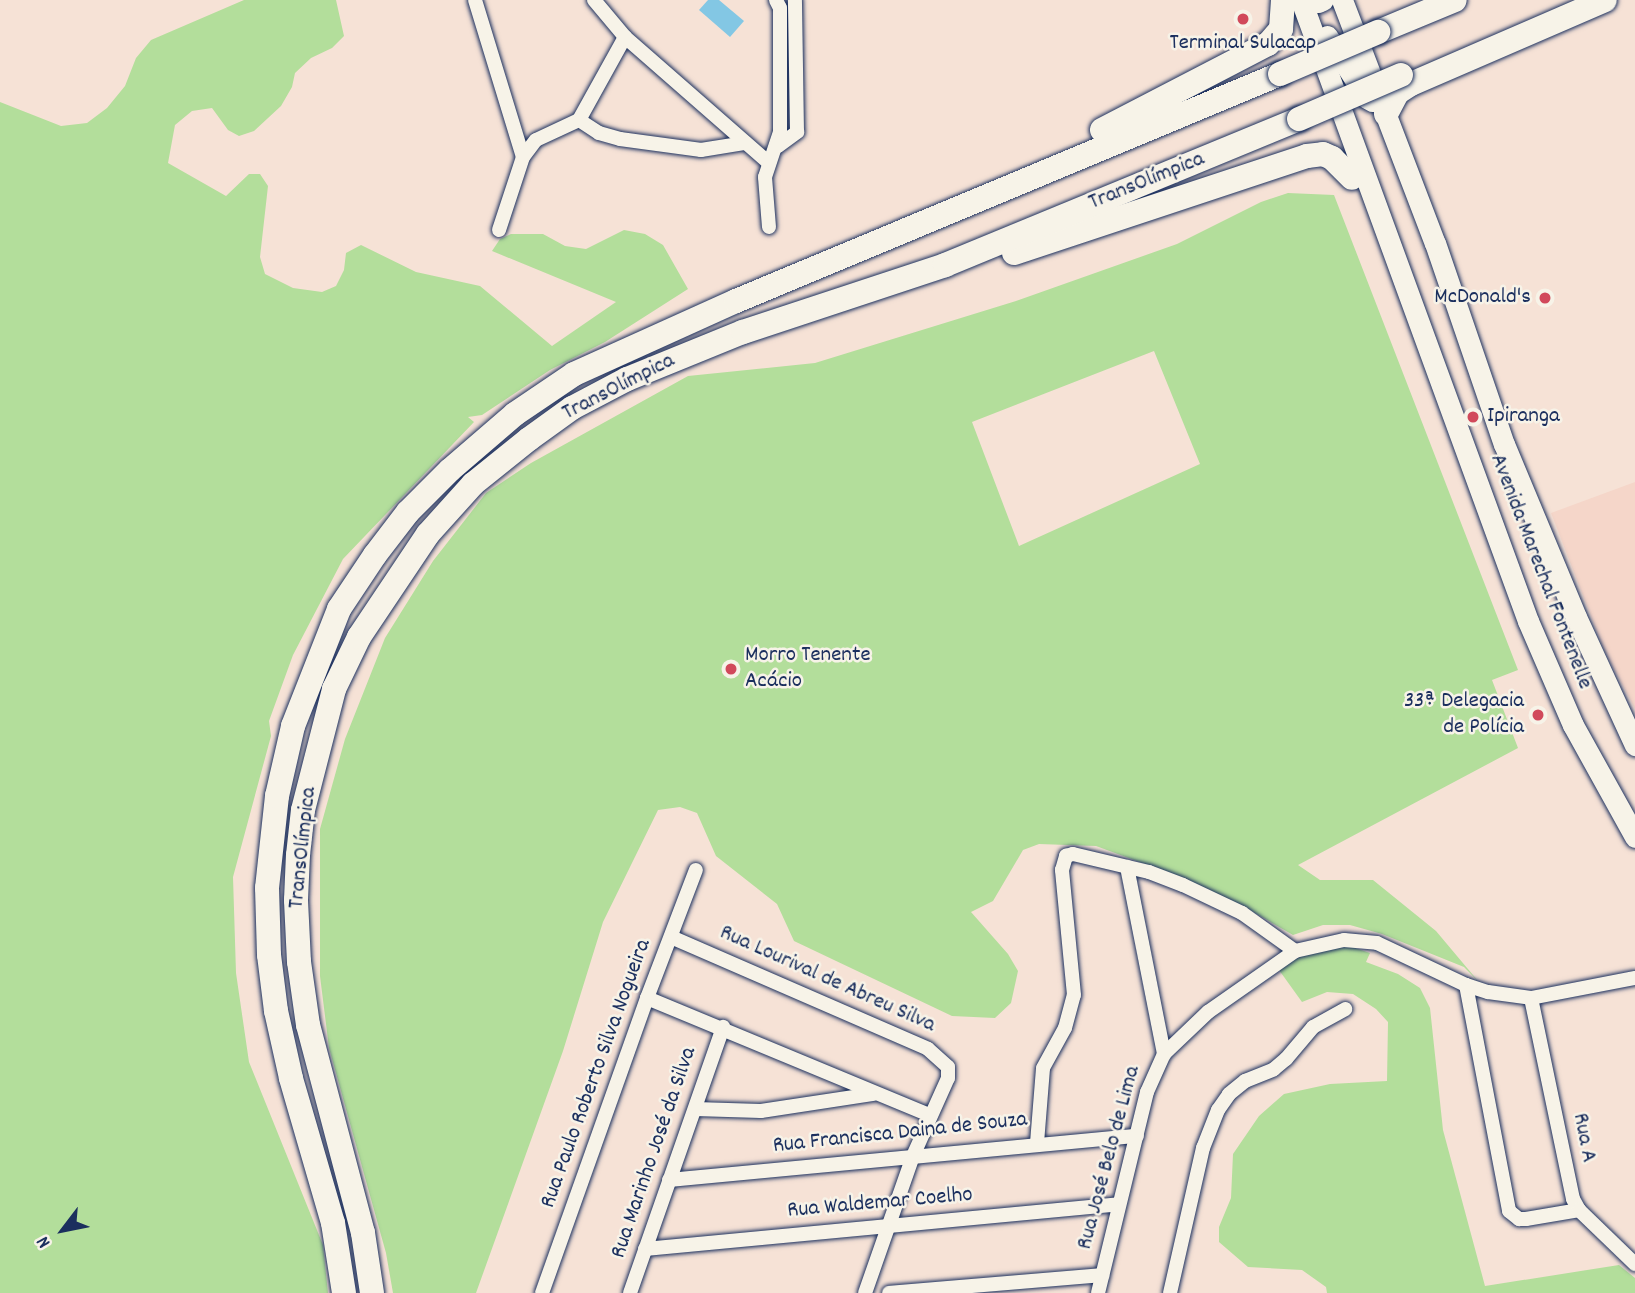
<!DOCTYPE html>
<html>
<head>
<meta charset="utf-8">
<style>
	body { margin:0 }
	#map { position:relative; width:1635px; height:1293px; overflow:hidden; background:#f6e2d6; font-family:Dekko,sans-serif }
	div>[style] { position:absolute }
	.built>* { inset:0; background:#f5d6c9 }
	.green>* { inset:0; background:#b3de9b }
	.water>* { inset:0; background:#83c7e4 }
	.roads { filter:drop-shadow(0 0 2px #1b2f5e) drop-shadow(0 0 2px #1b2f5e) }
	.minor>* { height:14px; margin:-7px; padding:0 7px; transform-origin:7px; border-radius:7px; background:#f7f3e8 }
	.primary>* { height:21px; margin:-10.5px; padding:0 10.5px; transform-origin:10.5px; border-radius:10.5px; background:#f7f3e8 }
	.motorway>* { height:24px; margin:-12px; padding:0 12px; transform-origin:12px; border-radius:12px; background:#f7f3e8 }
	.bridges { filter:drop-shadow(0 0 2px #1b2f5e) drop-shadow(0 0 2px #1b2f5e) }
	.motorway-bridge>* { height:24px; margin:-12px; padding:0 12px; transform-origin:12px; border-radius:12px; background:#f7f3e8 }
	.dots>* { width:19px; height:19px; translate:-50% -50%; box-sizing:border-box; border:4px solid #f7f3e8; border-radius:50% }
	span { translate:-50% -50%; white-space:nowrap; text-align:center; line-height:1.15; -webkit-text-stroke:5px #f7f3e8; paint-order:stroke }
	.poi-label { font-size:23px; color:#1b2f5e }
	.right { translate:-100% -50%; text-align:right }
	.left { translate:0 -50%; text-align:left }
	.street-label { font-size:23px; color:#1b2f5e }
	.north { position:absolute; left:28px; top:1195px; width:70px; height:70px; -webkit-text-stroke:5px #f7f3e8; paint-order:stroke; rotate:238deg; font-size:19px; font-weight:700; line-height:28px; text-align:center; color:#1b2f5e }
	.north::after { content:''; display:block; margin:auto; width:24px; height:32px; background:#1b2f5e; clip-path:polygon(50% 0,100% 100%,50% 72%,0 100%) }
</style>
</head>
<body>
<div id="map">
	<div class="built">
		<div style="clip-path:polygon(1635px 482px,1635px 709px,1604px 650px,1551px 513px)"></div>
	</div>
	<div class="green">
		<div style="clip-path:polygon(244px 0,336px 0,344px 36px,332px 48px,311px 58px,295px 73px,292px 87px,281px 106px,254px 131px,239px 136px,228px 130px,212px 108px,192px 111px,175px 125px,168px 163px,226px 196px,249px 174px,260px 174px,268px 186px,260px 257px,265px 274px,293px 288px,322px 292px,336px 286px,344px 270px,346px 253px,361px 245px,416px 272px,480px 286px,552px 346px,616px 302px,492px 251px,500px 239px,511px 234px,543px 234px,565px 246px,586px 249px,624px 230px,645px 234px,663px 245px,688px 289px,605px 342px,550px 370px,482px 415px,468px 417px,474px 422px,343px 559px,293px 655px,269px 721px,271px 736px,233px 877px,236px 973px,249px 1062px,323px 1245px,328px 1293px,0 1293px,0 102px,61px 126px,87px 123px,107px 108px,125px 86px,136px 58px,151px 40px)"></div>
		<div style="clip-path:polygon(evenodd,1288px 193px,1334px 195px,1518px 670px,1492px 680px,1518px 748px,1298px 865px,1320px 880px,1373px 880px,1436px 931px,1478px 981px,1464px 967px,1382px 934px,1350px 925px,1323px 925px,1293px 935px,1243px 906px,1175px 875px,1096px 846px,1039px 844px,1023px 850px,993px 901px,971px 912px,1008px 954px,1018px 971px,1011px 1003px,995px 1018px,952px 1016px,794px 941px,777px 904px,716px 856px,697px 813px,680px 807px,658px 810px,603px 922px,563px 1051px,476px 1293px,393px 1293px,386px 1253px,329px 1048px,320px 976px,320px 829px,345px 739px,385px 638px,433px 561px,486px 493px,531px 463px,688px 376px,815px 363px,1016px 301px,1177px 244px,1261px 202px,1288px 193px,1154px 351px,1200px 464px,1019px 546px,972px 422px,1154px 351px)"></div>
		<div style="clip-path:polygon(1352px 947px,1370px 953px,1366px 962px,1398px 974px,1420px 988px,1430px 1008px,1443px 1130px,1485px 1286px,1619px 1265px,1635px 1278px,1635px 1293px,1327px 1293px,1326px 1287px,1302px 1270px,1248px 1267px,1219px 1242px,1219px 1227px,1231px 1198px,1233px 1154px,1259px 1116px,1284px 1094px,1330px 1084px,1387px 1081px,1388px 1022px,1376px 1009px,1353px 994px,1327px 992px,1302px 1002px,1279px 970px,1290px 961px,1320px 948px)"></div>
	</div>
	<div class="water">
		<div style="clip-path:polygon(708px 0,719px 0,744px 21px,730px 37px,699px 10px)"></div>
	</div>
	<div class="roads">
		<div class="minor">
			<div style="left:475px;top:0;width:164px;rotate:73deg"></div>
			<div style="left:594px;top:0;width:48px;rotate:50deg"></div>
			<div style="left:625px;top:37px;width:191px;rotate:41.2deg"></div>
			<div style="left:579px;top:120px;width:24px;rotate:33deg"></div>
			<div style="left:599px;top:133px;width:22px;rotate:16deg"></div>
			<div style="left:620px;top:139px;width:82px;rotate:7.7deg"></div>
			<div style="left:701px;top:150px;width:45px;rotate:-9deg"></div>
			<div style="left:778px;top:146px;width:24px;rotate:-36deg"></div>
			<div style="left:797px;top:132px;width:132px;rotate:-90.9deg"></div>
			<div style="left:769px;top:227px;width:50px;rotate:-94.6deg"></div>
			<div style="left:765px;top:177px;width:47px;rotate:-71.6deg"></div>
			<div style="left:780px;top:132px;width:124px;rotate:-90deg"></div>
			<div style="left:780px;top:8px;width:9px;rotate:-117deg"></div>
			<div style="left:499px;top:230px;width:77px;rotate:-71.8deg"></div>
			<div style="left:523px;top:157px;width:21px;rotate:-53deg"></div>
			<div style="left:536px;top:140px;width:47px;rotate:-24.9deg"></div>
			<div style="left:579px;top:120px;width:95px;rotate:-61deg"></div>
			<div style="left:1127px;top:867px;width:191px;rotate:78.8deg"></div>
			<div style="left:671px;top:937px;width:280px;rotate:23.5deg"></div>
			<div style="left:928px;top:1049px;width:27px;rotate:42deg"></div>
			<div style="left:948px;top:1067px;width:11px;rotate:90deg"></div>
			<div style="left:948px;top:1078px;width:85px;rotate:114.2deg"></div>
			<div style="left:913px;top:1156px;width:145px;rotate:109.3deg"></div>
			<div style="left:1466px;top:985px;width:230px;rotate:79.2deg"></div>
			<div style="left:1509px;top:1211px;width:13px;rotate:39deg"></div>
			<div style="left:1519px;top:1219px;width:7px"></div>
			<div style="left:1526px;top:1219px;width:54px;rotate:-9.6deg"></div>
			<div style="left:647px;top:998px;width:306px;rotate:22.5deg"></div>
			<div style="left:1531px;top:998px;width:205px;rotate:78.2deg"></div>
			<div style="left:1573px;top:1199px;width:13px;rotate:61deg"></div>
			<div style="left:1579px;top:1210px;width:78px;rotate:44deg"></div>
			<div style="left:695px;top:1109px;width:66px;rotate:1.7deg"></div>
			<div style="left:761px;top:1111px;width:114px;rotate:-8.6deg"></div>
			<div style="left:1037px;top:1143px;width:75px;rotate:-85.4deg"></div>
			<div style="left:1043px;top:1068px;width:46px;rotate:-61.2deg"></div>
			<div style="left:1065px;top:1028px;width:34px;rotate:-75deg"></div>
			<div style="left:1074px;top:995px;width:126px;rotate:-95.5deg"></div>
			<div style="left:1062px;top:870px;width:15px;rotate:-74deg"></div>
			<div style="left:1066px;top:856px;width:7px;rotate:-16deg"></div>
			<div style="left:1073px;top:854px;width:78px;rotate:13.3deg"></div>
			<div style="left:1149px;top:872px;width:36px;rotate:21deg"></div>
			<div style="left:1183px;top:885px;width:65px;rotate:25.4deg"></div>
			<div style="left:1242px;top:913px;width:65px;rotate:35.6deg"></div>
			<div style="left:669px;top:1180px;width:470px;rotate:-5.4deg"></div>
			<div style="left:645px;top:1249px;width:476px;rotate:-5.4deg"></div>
			<div style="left:542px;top:1293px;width:313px;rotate:-70.4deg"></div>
			<div style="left:647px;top:998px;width:137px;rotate:-69.1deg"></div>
			<div style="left:630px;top:1293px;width:282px;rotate:-70.7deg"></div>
			<div style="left:889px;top:1293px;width:214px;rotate:-4.8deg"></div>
			<div style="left:1098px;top:1293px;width:207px;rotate:-76.3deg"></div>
			<div style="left:1147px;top:1092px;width:42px;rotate:-65.9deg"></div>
			<div style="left:1164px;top:1054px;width:61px;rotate:-43.7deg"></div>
			<div style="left:1208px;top:1012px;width:106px;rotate:-35deg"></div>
			<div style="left:1295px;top:951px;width:50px;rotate:-12.7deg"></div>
			<div style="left:1344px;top:940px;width:33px;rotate:5deg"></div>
			<div style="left:1377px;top:943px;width:98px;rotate:25.3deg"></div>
			<div style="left:1466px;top:985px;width:23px;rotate:18deg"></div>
			<div style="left:1488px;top:992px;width:43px;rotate:7.9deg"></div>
			<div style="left:1531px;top:998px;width:106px;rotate:-10.9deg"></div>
			<div style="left:1170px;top:1293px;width:149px;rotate:-77.2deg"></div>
			<div style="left:1203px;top:1148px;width:41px;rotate:-68.5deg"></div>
			<div style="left:1218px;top:1110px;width:19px;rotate:-55deg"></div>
			<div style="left:1229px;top:1094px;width:21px;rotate:-39deg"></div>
			<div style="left:1245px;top:1081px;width:31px;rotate:-22deg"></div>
			<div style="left:1274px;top:1069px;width:16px;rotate:-40deg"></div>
			<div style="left:1286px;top:1059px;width:42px;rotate:-49.8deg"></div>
			<div style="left:1313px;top:1027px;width:37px;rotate:-29deg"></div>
		</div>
		<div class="primary">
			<div style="left:1301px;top:0;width:661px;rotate:69.92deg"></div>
			<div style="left:1528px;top:621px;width:113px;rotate:66.6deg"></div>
			<div style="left:1573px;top:725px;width:128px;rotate:61deg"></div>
			<div style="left:1308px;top:0;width:10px;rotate:11deg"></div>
			<div style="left:1318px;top:2px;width:5px;rotate:-22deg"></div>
			<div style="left:1342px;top:0;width:260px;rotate:69.1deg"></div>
			<div style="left:1435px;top:243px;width:213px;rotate:71.1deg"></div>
			<div style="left:1504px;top:444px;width:187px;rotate:67.4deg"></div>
			<div style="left:1576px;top:617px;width:141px;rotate:65.3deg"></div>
			<div style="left:1327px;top:36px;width:74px;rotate:57.2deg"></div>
			<div style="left:1367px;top:98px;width:6px;rotate:31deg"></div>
		</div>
		<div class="motorway">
			<div style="left:1378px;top:32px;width:83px;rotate:-22.6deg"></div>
			<div style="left:1386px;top:114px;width:24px;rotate:-62deg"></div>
			<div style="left:1397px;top:93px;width:17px;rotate:-33deg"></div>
			<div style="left:1411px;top:84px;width:211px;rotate:-23.4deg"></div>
			<div style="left:1102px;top:130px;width:187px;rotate:-27.4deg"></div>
			<div style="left:1268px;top:44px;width:20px;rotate:-49deg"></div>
			<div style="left:1281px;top:29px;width:29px;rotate:-86deg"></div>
			<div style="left:1014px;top:253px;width:309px;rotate:-18.3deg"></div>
			<div style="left:1307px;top:156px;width:16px;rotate:-7deg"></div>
			<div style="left:1323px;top:154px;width:10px;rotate:24deg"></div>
			<div style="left:1332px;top:158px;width:28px;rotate:45deg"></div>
			<div style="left:344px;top:1293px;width:71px;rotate:-98.9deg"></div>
			<div style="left:333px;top:1223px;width:151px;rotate:-106.2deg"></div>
			<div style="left:291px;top:1078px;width:69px;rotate:-102.6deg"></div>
			<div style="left:276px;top:1011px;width:56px;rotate:-97.1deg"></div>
			<div style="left:269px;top:955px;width:67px;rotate:-91.7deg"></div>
			<div style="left:267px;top:888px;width:93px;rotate:-83.8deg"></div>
			<div style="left:277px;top:796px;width:72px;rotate:-77.1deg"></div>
			<div style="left:293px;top:726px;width:126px;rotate:-68.5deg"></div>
			<div style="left:339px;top:609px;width:65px;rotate:-56.3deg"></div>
			<div style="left:375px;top:555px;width:54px;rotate:-52.5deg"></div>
			<div style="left:408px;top:512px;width:59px;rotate:-45deg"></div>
			<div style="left:450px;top:470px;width:86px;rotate:-40.7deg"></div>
			<div style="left:515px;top:414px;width:71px;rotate:-34.1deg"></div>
			<div style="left:574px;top:374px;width:178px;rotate:-24.3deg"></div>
			<div style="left:736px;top:301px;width:589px;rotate:-22.65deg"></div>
			<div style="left:372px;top:1293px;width:61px;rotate:-98.5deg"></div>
			<div style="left:363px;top:1233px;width:215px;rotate:-104.8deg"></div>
			<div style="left:308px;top:1025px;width:64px;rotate:-98.1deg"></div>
			<div style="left:299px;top:962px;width:62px;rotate:-92.8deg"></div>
			<div style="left:296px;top:900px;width:45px;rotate:-87.5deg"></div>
			<div style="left:298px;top:855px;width:45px;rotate:-83.7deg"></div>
			<div style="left:303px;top:810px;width:125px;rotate:-75.6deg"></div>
			<div style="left:334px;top:689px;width:58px;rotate:-64.3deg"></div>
			<div style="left:359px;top:637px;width:124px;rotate:-56.2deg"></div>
			<div style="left:428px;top:534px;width:67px;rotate:-48deg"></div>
			<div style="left:473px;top:484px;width:72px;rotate:-38.8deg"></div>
			<div style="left:529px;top:439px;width:53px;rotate:-35.8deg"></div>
			<div style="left:572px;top:408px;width:62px;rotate:-27.8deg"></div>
			<div style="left:627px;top:379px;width:125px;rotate:-22.1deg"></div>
			<div style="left:743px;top:332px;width:213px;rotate:-18.3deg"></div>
			<div style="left:945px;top:265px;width:383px;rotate:-22.4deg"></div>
		</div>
	</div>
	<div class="bridges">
		<div class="motorway-bridge">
			<div style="left:1280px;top:74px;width:107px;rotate:-23.2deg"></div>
			<div style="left:1299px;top:119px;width:111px;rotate:-23.3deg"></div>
		</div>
	</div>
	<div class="dots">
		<div style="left:1243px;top:19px;background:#d1495b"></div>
		<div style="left:1545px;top:298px;background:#d1495b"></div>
		<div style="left:1473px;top:417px;background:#d1495b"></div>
		<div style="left:731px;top:669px;background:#d1495b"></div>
		<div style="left:1538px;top:715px;background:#d1495b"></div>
	</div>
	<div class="poi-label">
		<span style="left:1243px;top:44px">Terminal Sulacap</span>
		<span class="right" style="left:1531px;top:298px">McDonald's</span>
		<span class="left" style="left:1487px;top:417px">Ipiranga</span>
		<span class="left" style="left:745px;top:669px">Morro Tenente<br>Acácio</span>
		<span class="right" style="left:1524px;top:715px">33ª Delegacia<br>de Polícia</span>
	</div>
	<div class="street-label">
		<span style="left:1147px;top:182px;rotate:-22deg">TransOlímpica</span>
		<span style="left:619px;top:388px;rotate:-27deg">TransOlímpica</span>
		<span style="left:1540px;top:572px;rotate:69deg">Avenida Marechal Fontenelle</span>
		<span style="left:304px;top:848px;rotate:-84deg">TransOlímpica</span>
		<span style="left:827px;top:980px;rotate:24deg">Rua Lourival de Abreu Silva</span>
		<span style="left:597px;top:1074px;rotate:-70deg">Rua Paulo Roberto Silva Nogueira</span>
		<span style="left:900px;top:1134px;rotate:-6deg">Rua Francisca Daina de Souza</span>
		<span style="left:1583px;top:1138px;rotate:79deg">Rua A</span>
		<span style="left:655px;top:1153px;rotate:-71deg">Rua Marinho José da Silva</span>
		<span style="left:1110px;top:1158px;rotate:-75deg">Rua José Belo de Lima</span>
		<span style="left:880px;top:1204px;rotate:-5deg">Rua Waldemar Coelho</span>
	</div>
	<div class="north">N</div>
</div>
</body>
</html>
